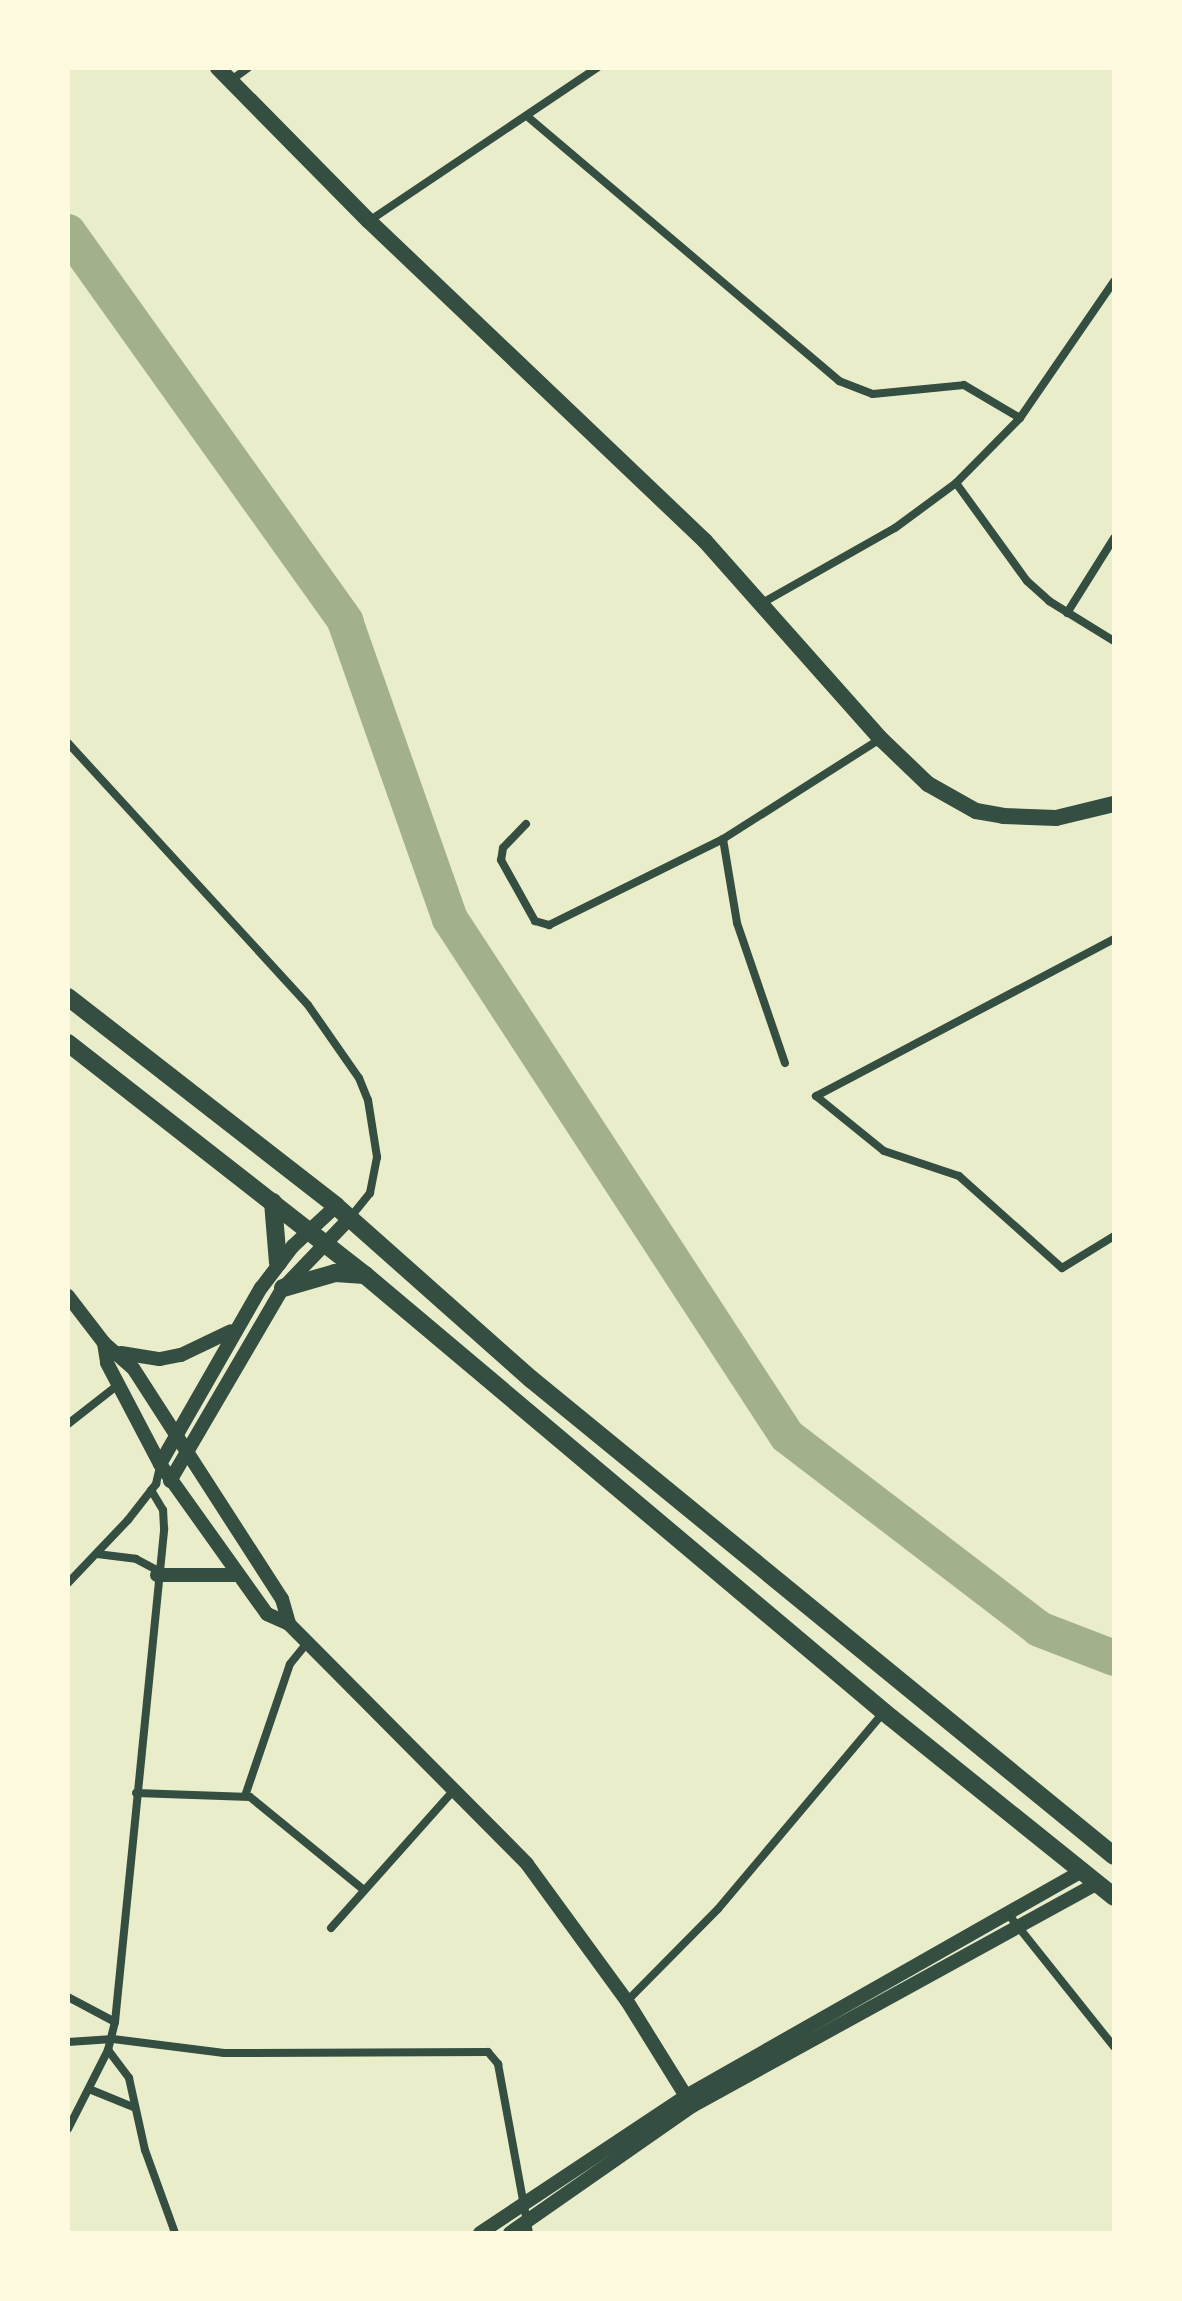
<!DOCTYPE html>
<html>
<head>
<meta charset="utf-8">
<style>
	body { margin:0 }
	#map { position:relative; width:1182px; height:2301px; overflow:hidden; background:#e9edc9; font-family:"Source Sans 3",sans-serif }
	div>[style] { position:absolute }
	.river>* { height:36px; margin:-18px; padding:0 18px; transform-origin:18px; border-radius:18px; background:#a3b18a }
	.minor>* { height:8px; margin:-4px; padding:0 4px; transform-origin:4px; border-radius:4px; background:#344e41 }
	.tertiary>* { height:14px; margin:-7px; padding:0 7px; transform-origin:7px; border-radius:7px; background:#344e41 }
	.secondary>* { height:16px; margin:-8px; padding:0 8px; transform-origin:8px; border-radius:8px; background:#344e41 }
	.primary>* { height:18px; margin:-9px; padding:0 9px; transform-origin:9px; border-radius:9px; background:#344e41 }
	span { translate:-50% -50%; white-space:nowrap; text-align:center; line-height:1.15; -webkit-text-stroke:7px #fefae0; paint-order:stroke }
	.frame { position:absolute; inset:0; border:70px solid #fefae0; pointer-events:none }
</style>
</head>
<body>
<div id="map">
	<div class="river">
		<div style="left:68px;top:232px;width:478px;rotate:54.5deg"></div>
		<div style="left:345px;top:621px;width:316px;rotate:70.6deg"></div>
		<div style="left:450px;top:919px;width:617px;rotate:56.9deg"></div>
		<div style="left:787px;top:1436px;width:317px;rotate:37.4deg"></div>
		<div style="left:1039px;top:1629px;width:80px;rotate:21.1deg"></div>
	</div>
	<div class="minor">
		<div style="left:230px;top:81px;width:22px;rotate:-36deg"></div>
		<div style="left:528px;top:117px;width:408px;rotate:40.3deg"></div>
		<div style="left:839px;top:381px;width:36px;rotate:21deg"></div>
		<div style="left:873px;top:394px;width:91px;rotate:-5.6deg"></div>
		<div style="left:964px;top:385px;width:65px;rotate:30.5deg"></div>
		<div style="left:369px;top:221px;width:275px;rotate:-33.9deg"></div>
		<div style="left:956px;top:483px;width:121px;rotate:54.1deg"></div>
		<div style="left:1027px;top:581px;width:30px;rotate:42deg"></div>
		<div style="left:1049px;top:601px;width:76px;rotate:31.6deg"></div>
		<div style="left:764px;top:602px;width:150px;rotate:-29.5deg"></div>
		<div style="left:895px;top:528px;width:76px;rotate:-36.4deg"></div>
		<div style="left:956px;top:483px;width:91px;rotate:-45.4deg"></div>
		<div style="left:1020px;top:418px;width:166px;rotate:-55.5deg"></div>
		<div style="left:1067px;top:613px;width:89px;rotate:-57.9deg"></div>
		<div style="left:68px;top:743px;width:355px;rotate:47.5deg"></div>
		<div style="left:308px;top:1005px;width:89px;rotate:55.1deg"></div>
		<div style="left:359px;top:1078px;width:24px;rotate:68deg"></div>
		<div style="left:368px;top:1100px;width:58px;rotate:81deg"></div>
		<div style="left:377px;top:1157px;width:37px;rotate:101deg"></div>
		<div style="left:370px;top:1193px;width:33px;rotate:129deg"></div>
		<div style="left:526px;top:824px;width:33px;rotate:134deg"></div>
		<div style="left:503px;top:848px;width:12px;rotate:99deg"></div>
		<div style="left:501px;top:860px;width:70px;rotate:60.9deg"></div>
		<div style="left:535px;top:921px;width:15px;rotate:16deg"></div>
		<div style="left:549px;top:925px;width:194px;rotate:-26.3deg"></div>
		<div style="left:723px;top:839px;width:186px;rotate:-32.5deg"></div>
		<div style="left:723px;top:839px;width:85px;rotate:80.5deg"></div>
		<div style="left:737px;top:923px;width:148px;rotate:71.1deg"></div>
		<div style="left:1114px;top:939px;width:337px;rotate:152.2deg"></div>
		<div style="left:816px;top:1096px;width:87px;rotate:39deg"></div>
		<div style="left:884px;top:1151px;width:79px;rotate:18.4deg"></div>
		<div style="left:959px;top:1176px;width:138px;rotate:41.8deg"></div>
		<div style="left:1062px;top:1268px;width:61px;rotate:-31.6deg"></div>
		<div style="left:68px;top:1424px;width:63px;rotate:-38deg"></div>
		<div style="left:97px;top:1554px;width:39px;rotate:7deg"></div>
		<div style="left:136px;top:1559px;width:24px;rotate:28deg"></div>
		<div style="left:68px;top:1583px;width:87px;rotate:-46.4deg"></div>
		<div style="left:128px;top:1520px;width:46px;rotate:-52.1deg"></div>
		<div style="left:156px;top:1484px;width:18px;rotate:-77deg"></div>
		<div style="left:136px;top:1793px;width:114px;rotate:2deg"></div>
		<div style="left:250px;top:1797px;width:146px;rotate:39.2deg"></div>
		<div style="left:245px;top:1796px;width:139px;rotate:-71.2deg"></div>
		<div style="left:290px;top:1664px;width:26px;rotate:-51deg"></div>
		<div style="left:1008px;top:1914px;width:170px;rotate:51.4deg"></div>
		<div style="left:331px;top:1928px;width:185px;rotate:-48.3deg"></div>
		<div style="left:68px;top:1997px;width:53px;rotate:28deg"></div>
		<div style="left:627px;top:2001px;width:129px;rotate:-45.3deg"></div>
		<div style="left:718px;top:1909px;width:258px;rotate:-49.9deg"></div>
		<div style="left:68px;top:2042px;width:45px;rotate:-3.8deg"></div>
		<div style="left:113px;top:2039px;width:112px;rotate:7.2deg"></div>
		<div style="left:224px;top:2053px;width:264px;rotate:-0.2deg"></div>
		<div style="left:488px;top:2052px;width:16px;rotate:50deg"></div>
		<div style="left:498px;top:2064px;width:172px;rotate:79.6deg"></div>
		<div style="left:108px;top:2050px;width:35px;rotate:53deg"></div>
		<div style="left:129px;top:2078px;width:74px;rotate:77.5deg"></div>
		<div style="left:145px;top:2150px;width:88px;rotate:70.1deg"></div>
		<div style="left:89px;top:2089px;width:48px;rotate:22.2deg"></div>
		<div style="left:68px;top:2129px;width:89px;rotate:-63.1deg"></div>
		<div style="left:108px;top:2050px;width:29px;rotate:-76deg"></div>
		<div style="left:115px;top:2022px;width:496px;rotate:-84.3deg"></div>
		<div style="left:164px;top:1528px;width:18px;rotate:-93deg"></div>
		<div style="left:163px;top:1510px;width:23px;rotate:-121deg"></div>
	</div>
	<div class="tertiary">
		<div style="left:68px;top:1296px;width:59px;rotate:52.5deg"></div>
		<div style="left:104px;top:1343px;width:38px;rotate:41deg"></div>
		<div style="left:133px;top:1368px;width:275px;rotate:57.2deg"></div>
		<div style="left:282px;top:1599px;width:26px;rotate:74deg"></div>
		<div style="left:104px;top:1343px;width:20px;rotate:81deg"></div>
		<div style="left:107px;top:1363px;width:114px;rotate:62.3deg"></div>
		<div style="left:160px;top:1464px;width:184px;rotate:54.5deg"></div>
		<div style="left:267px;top:1614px;width:24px;rotate:24deg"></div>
		<div style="left:289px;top:1624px;width:338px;rotate:45.2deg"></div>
		<div style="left:527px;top:1864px;width:170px;rotate:53.9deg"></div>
		<div style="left:627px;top:2001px;width:123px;rotate:58.2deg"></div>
		<div style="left:121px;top:1353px;width:39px;rotate:9deg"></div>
		<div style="left:160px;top:1359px;width:21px;rotate:-11deg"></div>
		<div style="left:181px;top:1355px;width:55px;rotate:-25.6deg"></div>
		<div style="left:160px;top:1464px;width:203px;rotate:-60.2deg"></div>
		<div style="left:261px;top:1288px;width:53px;rotate:-52.7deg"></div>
		<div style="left:293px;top:1246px;width:59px;rotate:-42.9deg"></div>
		<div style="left:170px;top:1481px;width:224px;rotate:-59.7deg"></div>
		<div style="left:283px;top:1288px;width:95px;rotate:-46.3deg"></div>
		<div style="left:157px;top:1575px;width:80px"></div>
		<div style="left:480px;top:2233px;width:247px;rotate:-33.6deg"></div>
		<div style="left:686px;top:2096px;width:453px;rotate:-29.6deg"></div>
		<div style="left:510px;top:2233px;width:222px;rotate:-34.9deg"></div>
		<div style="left:692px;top:2106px;width:460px;rotate:-28.8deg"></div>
	</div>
	<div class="secondary">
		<div style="left:218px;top:68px;width:215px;rotate:45.4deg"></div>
		<div style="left:369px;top:221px;width:464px;rotate:43.6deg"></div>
		<div style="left:705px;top:541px;width:265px;rotate:48.4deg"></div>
		<div style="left:881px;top:739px;width:65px;rotate:43.8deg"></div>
		<div style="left:928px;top:784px;width:55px;rotate:29.4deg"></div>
		<div style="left:976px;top:811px;width:27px;rotate:10deg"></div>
		<div style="left:1003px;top:816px;width:53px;rotate:2.2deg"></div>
		<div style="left:1056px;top:818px;width:60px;rotate:-13.6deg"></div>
	</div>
	<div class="primary">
		<div style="left:68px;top:997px;width:340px;rotate:37.9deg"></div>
		<div style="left:336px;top:1206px;width:261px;rotate:41.6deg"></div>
		<div style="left:531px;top:1379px;width:753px;rotate:39.29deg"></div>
		<div style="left:68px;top:1043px;width:377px;rotate:38deg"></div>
		<div style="left:365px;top:1275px;width:678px;rotate:40.1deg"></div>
		<div style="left:884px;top:1712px;width:295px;rotate:38.8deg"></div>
		<div style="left:273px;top:1202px;width:61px;rotate:85.3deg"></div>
		<div style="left:283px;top:1288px;width:54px;rotate:-16.1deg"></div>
		<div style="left:335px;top:1273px;width:30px;rotate:4deg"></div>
	</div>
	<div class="frame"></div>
</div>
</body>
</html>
